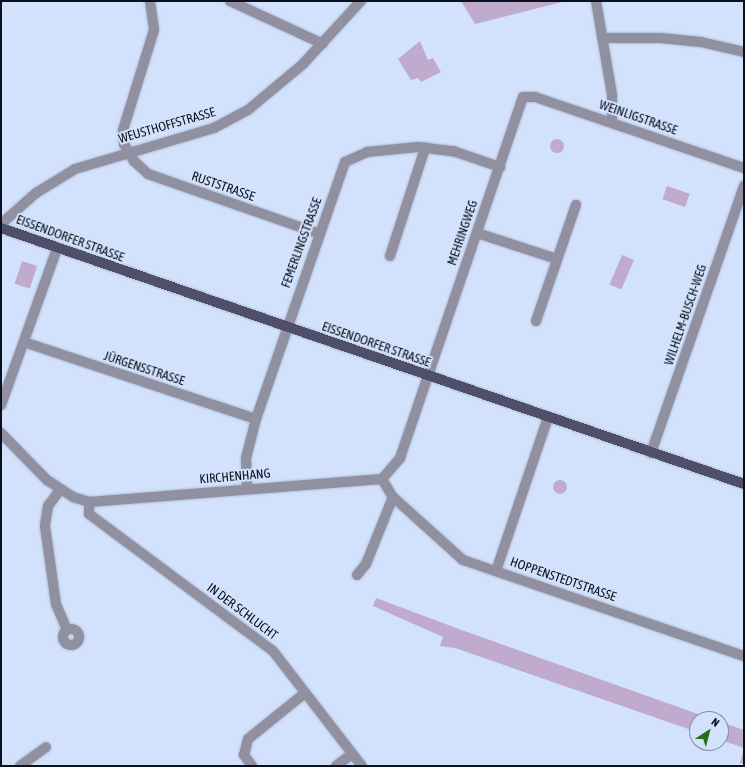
<!DOCTYPE html>
<html>
<head>
<meta charset="utf-8">
<style>
	body { margin:0 }
	#map { position:relative; width:745px; height:767px; overflow:hidden; background:#d3e2fc; font-family:"Asap Condensed",sans-serif }
	div>[style] { position:absolute }
	.green>* { inset:0; background:#c0abcf; transform-origin:0 0 }
	.round { border-radius:50% }
	.roads { filter:drop-shadow(0 0 1px #afbcd4) drop-shadow(0 0 1px #afbcd4) }
	.minor>* { height:10px; margin:-5px; padding:0 5px; transform-origin:5px; border-radius:5px; background:#9190a0 }
	.minor>.ring { margin:-5px; padding:0; box-sizing:content-box; background:none; border:10px solid #9190a0; border-radius:50% }
	.major>* { height:10px; margin:-5px; padding:0 5px; transform-origin:5px; border-radius:5px; background:#504f69 }
	span { translate:-50% -50%; white-space:nowrap; text-align:center; line-height:1.15; -webkit-text-stroke:4px #d3e2fc; paint-order:stroke }
	.street-label { font-size:13px; color:#0b111c }
	.frame { position:absolute; inset:0; border:2px solid #0b111c; pointer-events:none }
	.north { position:absolute; left:689px; top:711px; width:40px; height:40px; box-sizing:border-box; background:#d3e2fc; border:1px solid #838ea2; border-radius:50%; rotate:36deg; font-size:11px; font-weight:700; line-height:16px; text-align:center; color:#0b111c }
	.north::after { content:''; display:block; margin:auto; width:14px; height:18px; background:#267011; clip-path:polygon(50% 0,100% 100%,50% 72%,0 100%) }
</style>
</head>
<body>
<div id="map">
	<div class="green">
		<div style="clip-path:polygon(461px 1px,566px 1px,475px 24px)"></div>
		<div style="clip-path:polygon(420px 41px,428px 60px,433px 58px,441px 72px,421px 82px,418px 78px,411px 80px,398px 59px)"></div>
		<div class="round" style="left:550px;top:139px;width:14px;height:14px"></div>
		<div style="left:667px;top:186px;width:24px;height:14px;rotate:19deg"></div>
		<div style="left:622px;top:255px;width:13px;height:32px;rotate:23deg"></div>
		<div style="left:22px;top:261px;width:16px;height:24px;rotate:18deg"></div>
		<div class="round" style="left:553px;top:480px;width:14px;height:14px"></div>
		<div style="clip-path:polygon(376px 598px,459px 629px,712px 719px,697px 719px,697px 732px,455px 648px,440px 646px,443px 637px,373px 606px)"></div>
		<div style="clip-path:polygon(721px 722px,744px 730px,744px 764px,740px 763px,744px 748px,721px 740px)"></div>
	</div>
	<div class="roads">
		<div class="minor">
			<div style="left:150px;top:1px;width:29px;rotate:82deg"></div>
			<div style="left:154px;top:30px;width:105px;rotate:107.2deg"></div>
			<div style="left:123px;top:130px;width:14px;rotate:86deg"></div>
			<div style="left:124px;top:144px;width:20px;rotate:60deg"></div>
			<div style="left:134px;top:161px;width:19px;rotate:43deg"></div>
			<div style="left:148px;top:174px;width:182px;rotate:19.2deg"></div>
			<div style="left:230px;top:1px;width:102px;rotate:24.8deg"></div>
			<div style="left:596px;top:1px;width:95px;rotate:80.3deg"></div>
			<div style="left:612px;top:95px;width:28px;rotate:90deg"></div>
			<div style="left:602px;top:38px;width:59px"></div>
			<div style="left:661px;top:38px;width:40px;rotate:5.7deg"></div>
			<div style="left:701px;top:42px;width:44px;rotate:13.1deg"></div>
			<div style="left:1px;top:224px;width:47px;rotate:-41.5deg"></div>
			<div style="left:36px;top:193px;width:46px;rotate:-31.6deg"></div>
			<div style="left:75px;top:169px;width:145px;rotate:-16.4deg"></div>
			<div style="left:214px;top:128px;width:38px;rotate:-28deg"></div>
			<div style="left:248px;top:110px;width:72px;rotate:-39.9deg"></div>
			<div style="left:303px;top:64px;width:86px;rotate:-47.4deg"></div>
			<div style="left:477px;top:233px;width:84px;rotate:18deg"></div>
			<div style="left:390px;top:256px;width:114px;rotate:-72deg"></div>
			<div style="left:536px;top:321px;width:123px;rotate:-71deg"></div>
			<div style="left:24px;top:342px;width:244px;rotate:18.4deg"></div>
			<div style="left:1px;top:405px;width:166px;rotate:-70.3deg"></div>
			<div style="left:1px;top:433px;width:66px;rotate:45.6deg"></div>
			<div style="left:47px;top:480px;width:31px;rotate:33deg"></div>
			<div style="left:73px;top:497px;width:17px;rotate:17deg"></div>
			<div style="left:89px;top:502px;width:294px;rotate:-4.5deg"></div>
			<div style="left:382px;top:479px;width:28px;rotate:-49deg"></div>
			<div style="left:400px;top:458px;width:381px;rotate:-71.2deg"></div>
			<div style="left:523px;top:97px;width:12px"></div>
			<div style="left:535px;top:97px;width:221px;rotate:18.8deg"></div>
			<div style="left:651px;top:453px;width:283px;rotate:-70.8deg"></div>
			<div style="left:382px;top:479px;width:21px;rotate:59deg"></div>
			<div style="left:393px;top:497px;width:94px;rotate:42deg"></div>
			<div style="left:463px;top:560px;width:297px;rotate:18.9deg"></div>
			<div style="left:247px;top:488px;width:30px;rotate:-92deg"></div>
			<div style="left:246px;top:458px;width:40px;rotate:-75.6deg"></div>
			<div style="left:256px;top:419px;width:272px;rotate:-70.9deg"></div>
			<div style="left:345px;top:162px;width:24px;rotate:-24deg"></div>
			<div style="left:367px;top:152px;width:51px;rotate:-5.6deg"></div>
			<div style="left:418px;top:147px;width:35px;rotate:7deg"></div>
			<div style="left:453px;top:151px;width:50px;rotate:18.8deg"></div>
			<div style="left:60px;top:490px;width:20px;rotate:127deg"></div>
			<div style="left:48px;top:506px;width:20px;rotate:99deg"></div>
			<div style="left:45px;top:526px;width:79px;rotate:82deg"></div>
			<div style="left:56px;top:604px;width:28px;rotate:67deg"></div>
			<div style="left:89px;top:502px;width:12px;rotate:90deg"></div>
			<div style="left:89px;top:514px;width:229px;rotate:36.7deg"></div>
			<div style="left:273px;top:651px;width:145px;rotate:52.3deg"></div>
			<div style="left:496px;top:571px;width:163px;rotate:-71.3deg"></div>
			<div style="left:357px;top:575px;width:14px;rotate:-51deg"></div>
			<div style="left:366px;top:564px;width:72px;rotate:-68.1deg"></div>
			<div class="ring" style="left:63px;top:629px;width:6px;height:6px"></div>
			<div style="left:20px;top:766px;width:32px;rotate:-36deg"></div>
			<div style="left:252px;top:766px;width:14px;rotate:-126deg"></div>
			<div style="left:244px;top:755px;width:16px;rotate:-76deg"></div>
			<div style="left:248px;top:739px;width:73px;rotate:-38.9deg"></div>
			<div style="left:336px;top:766px;width:20px;rotate:-37deg"></div>
		</div>
		<div class="major">
			<div style="left:1px;top:228px;width:786px;rotate:19.01deg"></div>
		</div>
	</div>
	<div class="street-label">
		<span style="left:638px;top:118px;rotate:19deg">WEINLIGSTRASSE</span>
		<span style="left:167px;top:126px;rotate:-16deg">WEUSTHOFFSTRASSE</span>
		<span style="left:223px;top:187px;rotate:19deg">RUSTSTRASSE</span>
		<span style="left:463px;top:233px;rotate:-71deg">MEHRINGWEG</span>
		<span style="left:70px;top:239px;rotate:20deg">EISSENDORFER STRASSE</span>
		<span style="left:302px;top:243px;rotate:-70deg">FEMERLINGSTRASSE</span>
		<span style="left:686px;top:315px;rotate:-71deg">WILHELM-BUSCH-WEG</span>
		<span style="left:376px;top:345px;rotate:19deg">EISSENDORFER STRASSE</span>
		<span style="left:144px;top:369px;rotate:18deg">JÜRGENSSTRASSE</span>
		<span style="left:235px;top:477px;rotate:-5deg">KIRCHENHANG</span>
		<span style="left:563px;top:580px;rotate:19deg">HOPPENSTEDTSTRASSE</span>
		<span style="left:242px;top:612px;rotate:37deg">IN DER SCHLUCHT</span>
	</div>
	<div class="frame"></div>
	<div class="north">N</div>
</div>
</body>
</html>
